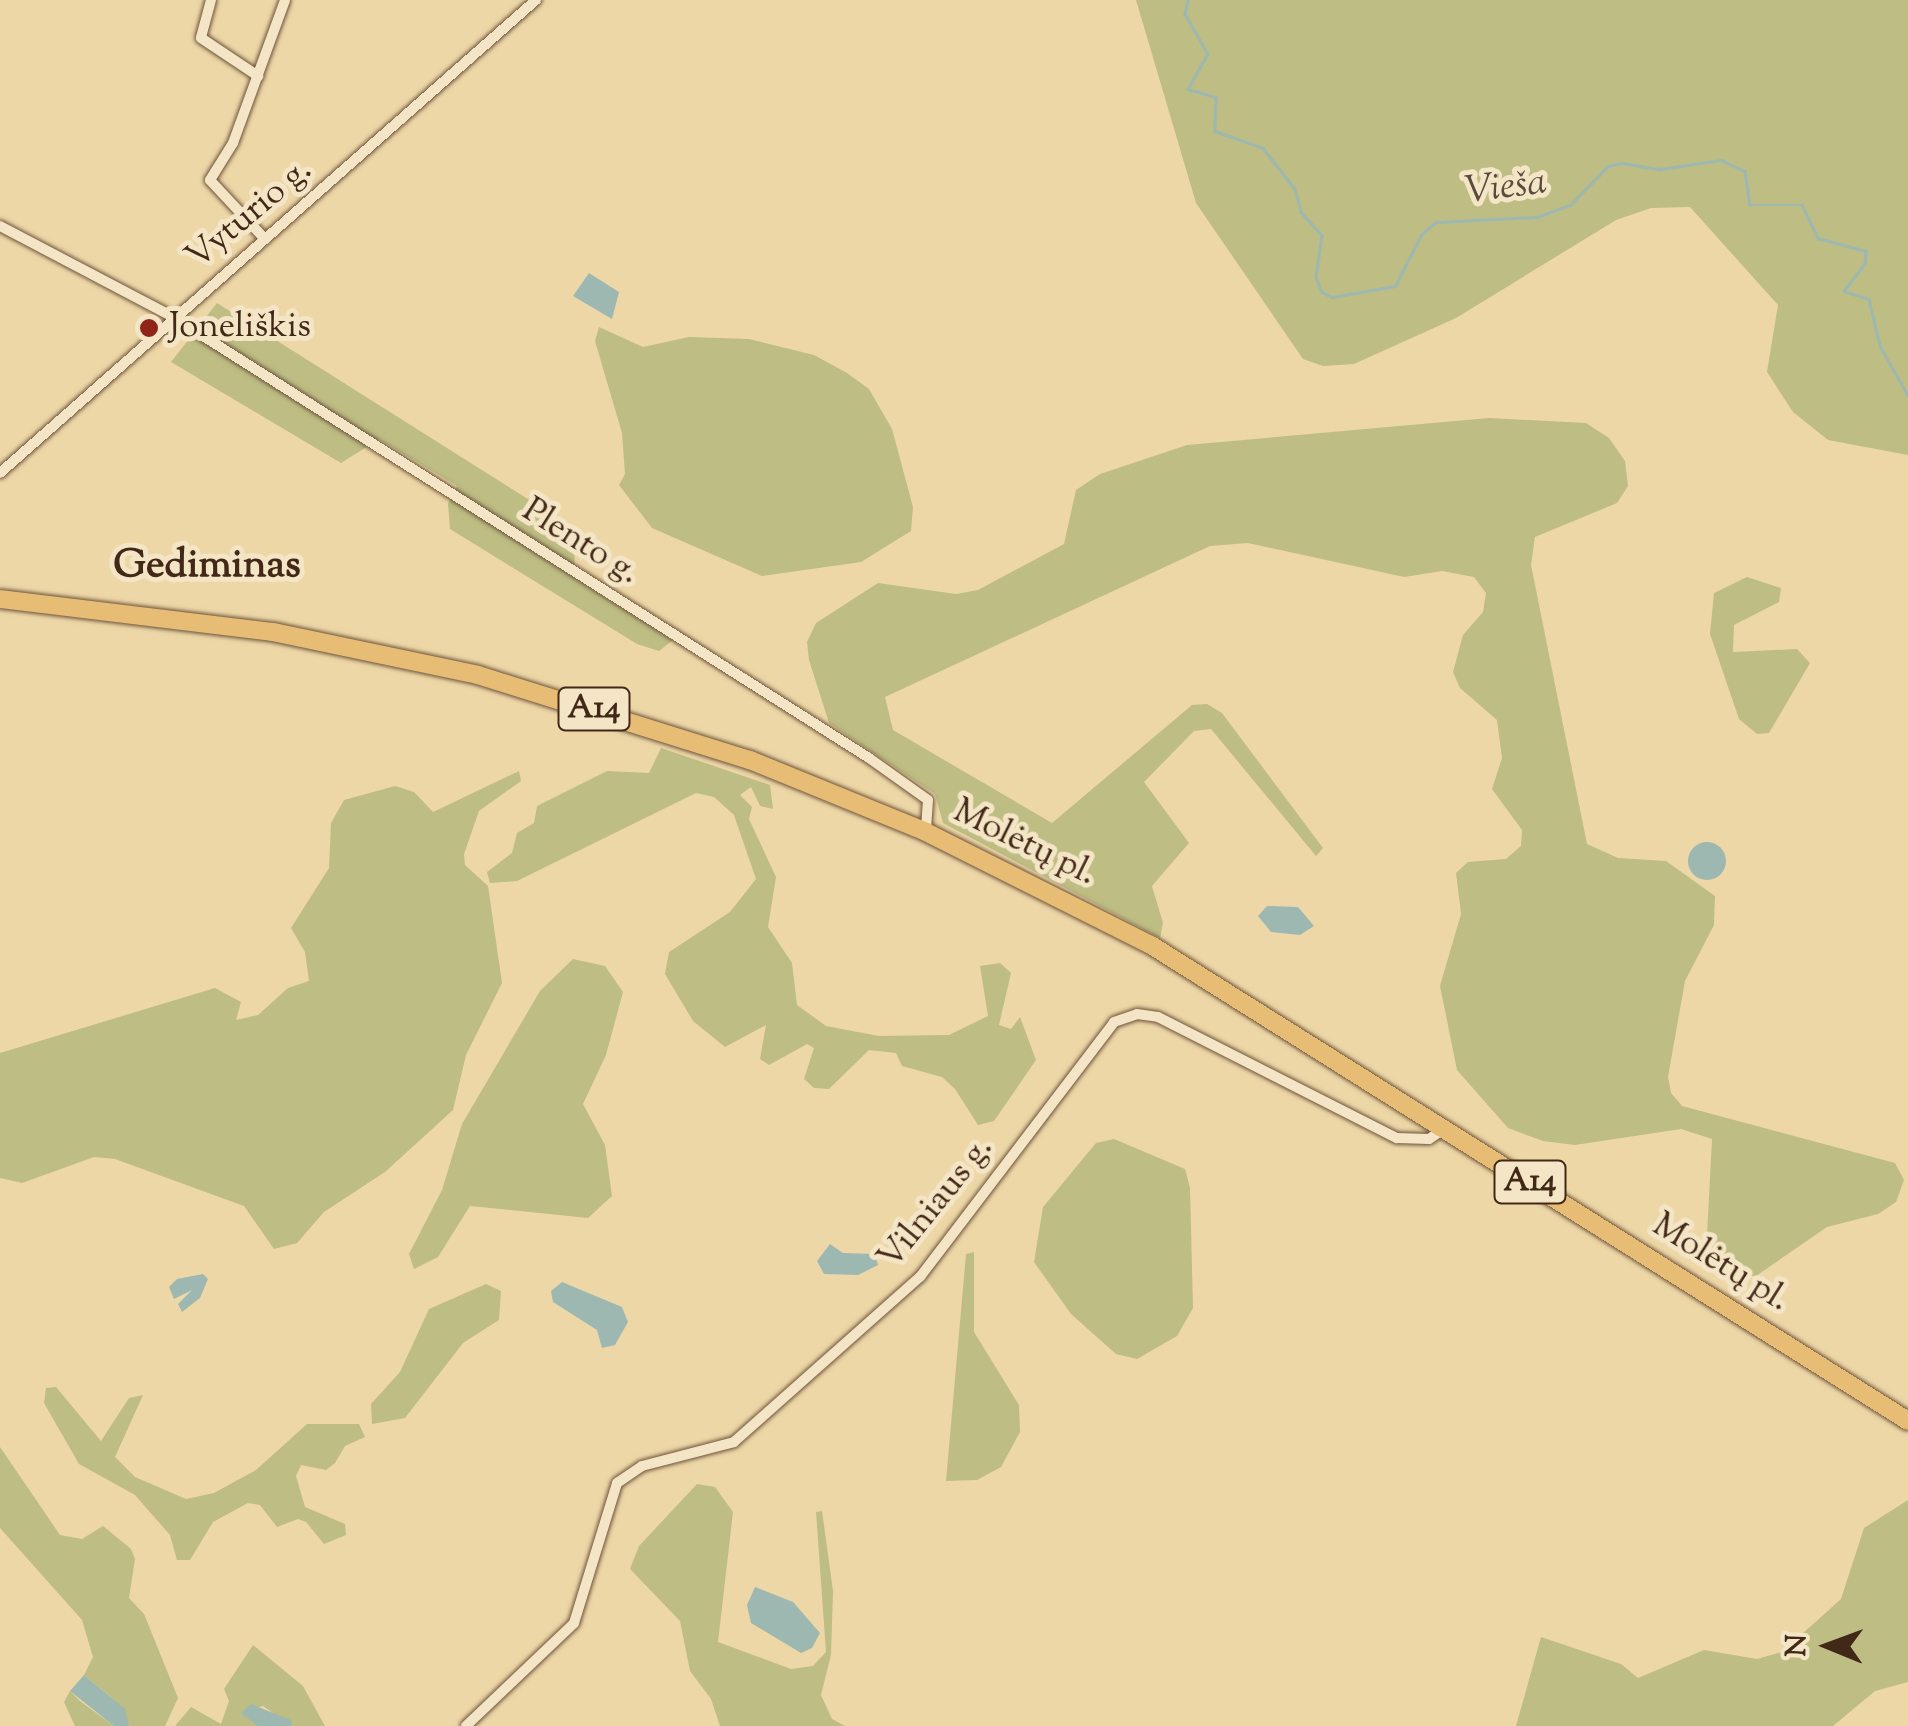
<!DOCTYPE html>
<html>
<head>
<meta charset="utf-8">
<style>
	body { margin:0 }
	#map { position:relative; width:1908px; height:1726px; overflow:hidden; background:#eed7a7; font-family:"Sorts Mill Goudy",serif }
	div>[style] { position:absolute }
	.green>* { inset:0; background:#bdbd84 }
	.water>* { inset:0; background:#9cb8b0 }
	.round { border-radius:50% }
	.stream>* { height:2.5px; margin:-1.25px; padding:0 1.25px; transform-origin:1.25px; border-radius:1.25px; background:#9cb8b0 }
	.roads { filter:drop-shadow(0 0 2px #6d543b) drop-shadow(0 0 2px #6d543b) }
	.minor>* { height:10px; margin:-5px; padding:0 5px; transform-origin:5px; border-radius:5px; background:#f4e5c6 }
	.trunk>* { height:18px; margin:-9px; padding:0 9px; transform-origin:9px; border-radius:9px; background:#e7bc74 }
	.dots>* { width:28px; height:28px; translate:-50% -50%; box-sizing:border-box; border:5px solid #f4e5c6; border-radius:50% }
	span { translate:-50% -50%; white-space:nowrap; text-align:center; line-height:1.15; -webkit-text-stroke:10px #f4e5c6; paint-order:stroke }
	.shield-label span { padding:2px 8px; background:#f4e5c6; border:2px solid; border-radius:8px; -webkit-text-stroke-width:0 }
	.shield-label { font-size:32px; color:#422817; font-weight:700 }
	.street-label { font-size:35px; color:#422817 }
	.poi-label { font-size:35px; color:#422817 }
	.left { translate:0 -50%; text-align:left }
	.water-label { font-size:38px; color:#584c3d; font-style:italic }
	.quarter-label { font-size:40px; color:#422817; font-weight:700 }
	.north { position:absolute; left:1778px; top:1596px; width:100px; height:100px; -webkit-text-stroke:8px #f4e5c6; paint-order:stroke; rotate:271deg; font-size:28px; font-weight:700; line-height:40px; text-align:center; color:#422817 }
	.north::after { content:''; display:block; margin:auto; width:35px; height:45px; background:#422817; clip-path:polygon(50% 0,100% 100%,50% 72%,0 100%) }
</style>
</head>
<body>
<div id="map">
	<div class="green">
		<div style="clip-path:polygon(1136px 0,1908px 0,1908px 455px,1828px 440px,1793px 412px,1767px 372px,1778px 305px,1690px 207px,1651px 208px,1616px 220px,1456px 318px,1354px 364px,1323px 366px,1303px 359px,1196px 203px)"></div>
		<div style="clip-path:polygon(217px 303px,528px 499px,574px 537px,575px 578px,673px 640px,659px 651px,637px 644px,450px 529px,448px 504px,457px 486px,379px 439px,341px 463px,171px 362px)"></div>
		<div style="clip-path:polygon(599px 327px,643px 347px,689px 337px,749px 339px,814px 355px,847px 373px,869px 389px,892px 429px,913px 507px,911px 531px,861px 562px,762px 576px,652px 528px,619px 485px,625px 474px,622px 433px,595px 341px)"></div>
		<div style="clip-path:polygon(1489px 418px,1586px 423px,1609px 438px,1625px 461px,1628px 486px,1617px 503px,1535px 537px,1531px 565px,1587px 844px,1618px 858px,1666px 861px,1715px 896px,1714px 925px,1685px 981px,1668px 1077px,1671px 1093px,1682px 1106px,1895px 1163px,1904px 1180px,1896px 1202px,1878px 1214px,1827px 1227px,1756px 1276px,1735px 1275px,1706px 1255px,1712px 1139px,1681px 1129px,1575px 1145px,1543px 1141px,1508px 1128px,1457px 1070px,1440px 986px,1461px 914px,1456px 873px,1468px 862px,1506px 859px,1521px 846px,1522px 830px,1492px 789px,1502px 758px,1497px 720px,1460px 688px,1453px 672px,1463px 635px,1483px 612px,1486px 593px,1474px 577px,1442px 571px,1404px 577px,1248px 543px,1210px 546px,885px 697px,893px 730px,1052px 823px,1192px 705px,1207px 704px,1222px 713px,1323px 848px,1316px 856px,1211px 729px,1194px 731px,1144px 782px,1189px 843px,1152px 886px,1163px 923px,1160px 938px,943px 823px,935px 794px,829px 723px,809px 660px,807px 642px,816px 623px,878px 583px,956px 594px,978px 590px,1064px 544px,1076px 490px,1100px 474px,1187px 445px)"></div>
		<div style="clip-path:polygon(1747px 577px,1781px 588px,1779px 602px,1734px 625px,1733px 652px,1797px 649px,1810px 663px,1769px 733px,1757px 734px,1739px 719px,1710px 634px,1714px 593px)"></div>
		<div style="clip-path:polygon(661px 748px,770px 785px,773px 809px,760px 806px,751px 787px,740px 795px,752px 807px,749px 819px,776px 877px,768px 927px,792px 963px,797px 1005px,826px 1026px,879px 1036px,949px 1035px,988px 1016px,980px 966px,1000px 963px,1011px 973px,999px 1025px,1011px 1029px,1020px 1017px,1036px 1060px,994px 1121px,978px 1125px,955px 1089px,942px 1077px,902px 1066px,896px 1053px,869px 1050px,829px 1089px,814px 1088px,804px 1079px,814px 1048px,807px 1044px,769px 1065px,760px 1059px,766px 1025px,725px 1047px,693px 1021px,665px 974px,669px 952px,730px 912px,756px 879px,734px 815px,714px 797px,696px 793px,517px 881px,490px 883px,487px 872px,512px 853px,517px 833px,534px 823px,537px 806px,607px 771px,649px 773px)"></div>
		<div style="clip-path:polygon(519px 771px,521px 781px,479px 811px,464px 854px,465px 865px,488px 886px,502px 983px,466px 1055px,453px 1110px,385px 1172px,324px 1212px,297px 1243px,274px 1249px,244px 1206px,115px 1159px,94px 1157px,22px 1183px,0 1178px,0 1053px,215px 988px,241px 1002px,236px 1020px,258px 1015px,288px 988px,309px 981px,305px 952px,291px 928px,329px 868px,331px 823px,344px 800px,395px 786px,414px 792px,433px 812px)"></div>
		<div style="clip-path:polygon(573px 959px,605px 966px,623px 992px,606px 1055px,583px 1104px,605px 1145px,612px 1196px,588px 1218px,470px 1206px,438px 1257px,414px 1269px,409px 1254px,442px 1190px,462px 1124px,540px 991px)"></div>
		<div style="clip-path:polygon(1114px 1139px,1185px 1169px,1190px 1188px,1193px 1308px,1177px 1336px,1137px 1359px,1116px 1354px,1071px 1314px,1034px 1262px,1043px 1207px,1096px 1143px)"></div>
		<div style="clip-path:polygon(974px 1252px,974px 1332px,1019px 1405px,1020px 1432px,1001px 1467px,977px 1480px,946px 1481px,966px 1254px)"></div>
		<div style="clip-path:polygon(486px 1284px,501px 1291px,499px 1320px,463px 1343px,405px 1418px,372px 1424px,371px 1404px,400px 1372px,429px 1309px)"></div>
		<div style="clip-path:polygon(56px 1387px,101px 1441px,129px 1398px,143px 1395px,115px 1457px,135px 1477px,186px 1499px,214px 1493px,256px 1470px,307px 1424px,359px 1424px,365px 1437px,345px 1446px,335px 1463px,326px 1470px,301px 1465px,296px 1476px,305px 1507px,345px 1524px,346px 1535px,324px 1544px,306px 1522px,298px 1519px,277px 1527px,260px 1505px,248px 1503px,213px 1522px,190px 1560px,177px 1560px,170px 1535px,135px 1495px,79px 1464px,44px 1403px,46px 1388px)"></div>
		<div style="clip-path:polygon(0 1447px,60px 1535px,82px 1539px,103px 1526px,131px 1549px,135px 1559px,129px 1598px,144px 1614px,178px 1698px,165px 1726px,129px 1726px,112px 1698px,84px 1675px,93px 1657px,82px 1620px,0 1528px)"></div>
		<div style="clip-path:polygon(697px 1484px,715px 1487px,733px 1512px,718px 1642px,791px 1669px,813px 1666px,826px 1652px,816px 1512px,822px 1511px,833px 1591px,831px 1655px,821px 1695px,832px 1719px,845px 1726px,720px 1726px,711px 1699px,690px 1671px,680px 1621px,630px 1569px,639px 1546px)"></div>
		<div style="clip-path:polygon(1908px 1500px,1908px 1682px,1875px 1691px,1833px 1726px,1516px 1726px,1541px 1637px,1621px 1664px,1638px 1678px,1704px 1650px,1757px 1659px,1782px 1652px,1841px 1599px,1864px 1528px)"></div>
		<div style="clip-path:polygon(253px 1645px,303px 1686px,325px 1726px,292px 1726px,263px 1706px,241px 1713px,270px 1726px,175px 1726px,191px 1707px,221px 1724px,229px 1701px,224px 1689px)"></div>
		<div style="clip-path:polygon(70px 1691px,80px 1701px,114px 1726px,75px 1726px,64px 1702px)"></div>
	</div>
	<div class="water">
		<div style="clip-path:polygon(589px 273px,619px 292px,612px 319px,573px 296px)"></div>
		<div class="round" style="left:1688px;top:842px;width:38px;height:38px"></div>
		<div style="clip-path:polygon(1267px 906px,1298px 907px,1314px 926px,1300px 935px,1271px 932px,1258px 916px)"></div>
		<div style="clip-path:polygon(830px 1244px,843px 1253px,875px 1254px,878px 1265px,858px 1275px,824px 1274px,817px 1261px)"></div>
		<div style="clip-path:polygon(203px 1274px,208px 1279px,200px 1298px,182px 1312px,178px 1304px,192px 1290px,174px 1299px,169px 1287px,177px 1279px)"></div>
		<div style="clip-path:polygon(562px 1282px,622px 1307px,628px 1322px,615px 1345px,602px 1348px,597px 1330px,553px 1302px,551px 1291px)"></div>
		<div style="clip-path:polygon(755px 1587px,793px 1602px,820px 1633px,812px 1648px,801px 1653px,751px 1623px,747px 1605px)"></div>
		<div style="clip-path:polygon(84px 1675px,125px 1709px,129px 1726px,114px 1726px,70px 1691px)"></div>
		<div style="clip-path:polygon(251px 1704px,291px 1720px,292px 1726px,258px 1726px,241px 1713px)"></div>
	</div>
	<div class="stream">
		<div style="left:1188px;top:0;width:14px;rotate:102deg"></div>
		<div style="left:1185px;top:14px;width:46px;rotate:60.1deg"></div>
		<div style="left:1208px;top:54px;width:40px;rotate:119.7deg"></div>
		<div style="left:1188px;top:89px;width:29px;rotate:16deg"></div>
		<div style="left:1216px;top:97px;width:34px;rotate:92deg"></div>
		<div style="left:1215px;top:131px;width:51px;rotate:19.5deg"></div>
		<div style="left:1263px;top:148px;width:52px;rotate:52deg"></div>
		<div style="left:1295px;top:189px;width:24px;rotate:75deg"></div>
		<div style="left:1301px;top:212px;width:31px;rotate:48deg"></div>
		<div style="left:1322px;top:235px;width:42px;rotate:98.1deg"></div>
		<div style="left:1316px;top:277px;width:16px;rotate:68deg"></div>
		<div style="left:1322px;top:292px;width:11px;rotate:27deg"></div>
		<div style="left:1332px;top:297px;width:64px;rotate:-9.9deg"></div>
		<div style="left:1395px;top:286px;width:57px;rotate:-63deg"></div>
		<div style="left:1421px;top:235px;width:20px;rotate:-41deg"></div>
		<div style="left:1436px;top:222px;width:101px;rotate:-2.8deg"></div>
		<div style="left:1537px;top:217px;width:35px;rotate:-20deg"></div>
		<div style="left:1570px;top:205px;width:54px;rotate:-45.7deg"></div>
		<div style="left:1608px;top:166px;width:13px;rotate:-13deg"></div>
		<div style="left:1621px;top:163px;width:39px;rotate:9deg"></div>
		<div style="left:1660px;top:169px;width:62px;rotate:-8.4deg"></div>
		<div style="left:1721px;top:160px;width:26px;rotate:25deg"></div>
		<div style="left:1745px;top:171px;width:34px;rotate:82deg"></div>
		<div style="left:1750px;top:205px;width:52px"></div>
		<div style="left:1802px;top:205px;width:37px;rotate:64deg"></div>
		<div style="left:1818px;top:238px;width:50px;rotate:15.2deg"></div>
		<div style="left:1866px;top:251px;width:13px;rotate:94deg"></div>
		<div style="left:1865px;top:264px;width:34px;rotate:128deg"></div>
		<div style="left:1844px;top:291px;width:26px;rotate:18deg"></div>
		<div style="left:1869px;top:299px;width:48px;rotate:76.8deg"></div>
		<div style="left:1880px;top:346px;width:56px;rotate:60.3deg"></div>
	</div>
	<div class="roads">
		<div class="minor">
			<div style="left:211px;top:0;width:39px;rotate:105deg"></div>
			<div style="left:201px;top:38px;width:69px;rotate:33.7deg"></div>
			<div style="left:0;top:226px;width:195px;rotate:27.7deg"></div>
			<div style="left:173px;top:317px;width:824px;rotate:32.36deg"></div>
			<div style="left:869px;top:758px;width:72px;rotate:35.4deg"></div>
			<div style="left:928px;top:800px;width:32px;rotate:94deg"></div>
			<div style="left:264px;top:238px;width:79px;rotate:-133deg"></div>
			<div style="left:210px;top:180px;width:44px;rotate:-58.1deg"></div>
			<div style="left:233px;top:143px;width:152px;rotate:-70deg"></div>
			<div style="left:0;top:473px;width:715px;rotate:-41.43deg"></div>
			<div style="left:466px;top:1726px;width:149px;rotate:-43.6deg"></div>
			<div style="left:574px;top:1623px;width:146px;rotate:-72.9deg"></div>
			<div style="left:617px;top:1483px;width:30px;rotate:-34deg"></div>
			<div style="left:642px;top:1466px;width:95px;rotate:-14.6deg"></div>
			<div style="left:734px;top:1442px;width:249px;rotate:-41.6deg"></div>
			<div style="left:920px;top:1277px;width:320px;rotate:-52.7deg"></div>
			<div style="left:1114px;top:1022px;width:24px;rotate:-19deg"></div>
			<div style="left:1137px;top:1014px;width:21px;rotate:8deg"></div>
			<div style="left:1158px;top:1017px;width:268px;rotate:26.9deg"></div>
			<div style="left:1397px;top:1138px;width:32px;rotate:2deg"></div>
			<div style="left:1429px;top:1139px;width:18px;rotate:-34deg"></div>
		</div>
		<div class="trunk">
			<div style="left:0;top:599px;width:275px;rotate:6.9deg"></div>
			<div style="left:273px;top:632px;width:209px;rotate:11.8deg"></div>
			<div style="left:478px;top:675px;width:285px;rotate:17.4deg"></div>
			<div style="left:750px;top:760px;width:190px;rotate:22.2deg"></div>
			<div style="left:926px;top:832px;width:252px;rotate:26.7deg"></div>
			<div style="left:1151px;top:945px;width:894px;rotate:32.16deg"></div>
		</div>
	</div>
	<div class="dots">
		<div style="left:149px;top:328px;background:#8f2418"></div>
	</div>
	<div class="shield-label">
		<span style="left:594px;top:709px">A14</span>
		<span style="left:1530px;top:1182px">A14</span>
	</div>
	<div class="street-label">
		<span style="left:250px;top:215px;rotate:-40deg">Vyturio g.</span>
		<span style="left:580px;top:543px;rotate:32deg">Plento g.</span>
		<span style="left:1024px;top:844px;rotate:26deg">Molėtų pl.</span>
		<span style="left:937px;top:1204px;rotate:-51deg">Vilniaus g.</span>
		<span style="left:1720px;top:1264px;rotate:32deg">Molėtų pl.</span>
	</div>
	<div class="poi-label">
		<span class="left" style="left:169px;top:328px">Joneliškis</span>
	</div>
	<div class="water-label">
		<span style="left:1506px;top:189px;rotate:-7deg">Vieša</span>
	</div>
	<div class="quarter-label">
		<span style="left:207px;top:567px">Gediminas</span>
	</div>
	<div class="north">N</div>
</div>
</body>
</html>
